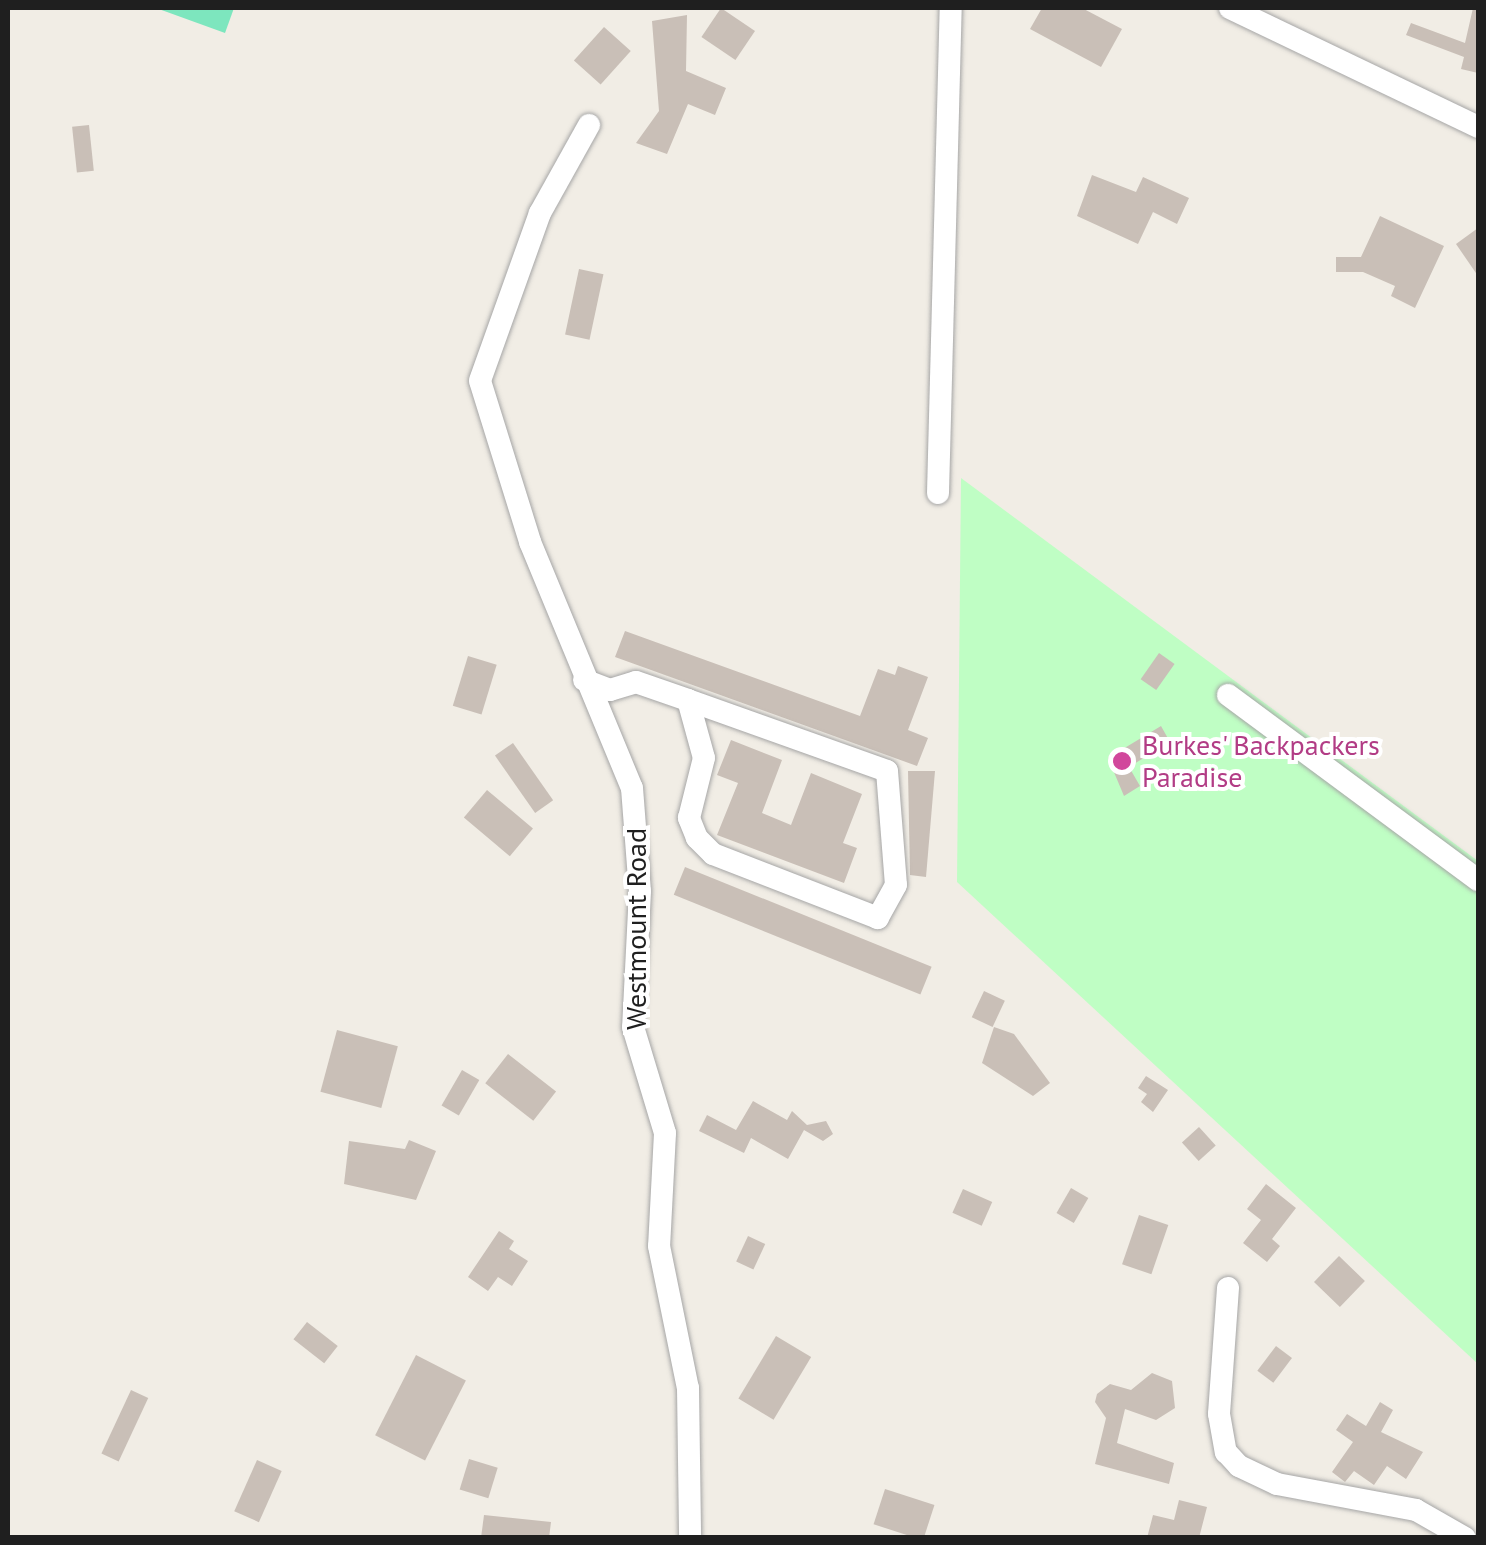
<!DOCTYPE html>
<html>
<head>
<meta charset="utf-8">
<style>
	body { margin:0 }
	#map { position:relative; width:1486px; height:1545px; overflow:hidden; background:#f1ede5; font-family:"PT Sans",sans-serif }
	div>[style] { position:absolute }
	.park>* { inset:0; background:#bffec4 }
	.pitch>* { inset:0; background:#7de6be }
	.building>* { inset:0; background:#c9bfb7; transform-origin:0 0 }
	.roads { filter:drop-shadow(0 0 2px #a6a6a6) drop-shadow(0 0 2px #a6a6a6) }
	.minor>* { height:22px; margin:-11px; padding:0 11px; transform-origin:11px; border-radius:11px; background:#fff }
	.dots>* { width:28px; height:28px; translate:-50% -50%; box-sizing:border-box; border:5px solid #fff; border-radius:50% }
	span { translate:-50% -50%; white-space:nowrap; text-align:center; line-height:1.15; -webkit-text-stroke:8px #fff; paint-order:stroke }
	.hotel-label { font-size:28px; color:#b23c85 }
	.left { translate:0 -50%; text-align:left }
	.street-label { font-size:28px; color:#1f1f1f }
	.frame { position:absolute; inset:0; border:10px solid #1f1f1f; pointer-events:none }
</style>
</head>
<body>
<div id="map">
	<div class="park">
		<div style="clip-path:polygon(961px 478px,1478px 861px,1478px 1364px,957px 882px)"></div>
	</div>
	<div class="pitch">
		<div style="clip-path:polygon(156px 8px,234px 8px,225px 33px)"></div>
	</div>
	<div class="building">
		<div style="left:721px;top:8px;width:41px;height:35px;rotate:34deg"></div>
		<div style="clip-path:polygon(1042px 8px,1082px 8px,1122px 29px,1101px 67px,1030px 29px)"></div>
		<div style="clip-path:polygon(1473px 8px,1478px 9px,1478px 73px,1461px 69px,1464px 57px,1406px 35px,1411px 23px,1465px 43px)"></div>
		<div style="clip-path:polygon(687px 15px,686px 71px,726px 88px,715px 115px,688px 104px,667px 154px,636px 143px,659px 111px,652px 21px)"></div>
		<div style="left:604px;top:27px;width:36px;height:45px;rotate:42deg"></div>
		<div style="left:89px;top:125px;width:46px;height:17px;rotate:84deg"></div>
		<div style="clip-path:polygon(1092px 175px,1136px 192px,1143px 177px,1189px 198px,1177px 224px,1153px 212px,1138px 244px,1077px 216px)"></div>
		<div style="clip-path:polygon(1380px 216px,1444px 246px,1415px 308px,1391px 296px,1395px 286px,1363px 272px,1336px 272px,1336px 257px,1361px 257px)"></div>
		<div style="clip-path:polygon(1478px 228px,1478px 276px,1456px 244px)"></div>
		<div style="left:579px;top:269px;width:25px;height:67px;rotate:12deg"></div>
		<div style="clip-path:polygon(625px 631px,860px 716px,878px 669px,895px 675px,898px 666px,928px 677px,908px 730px,928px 738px,917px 766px,615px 657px)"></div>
		<div style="left:1159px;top:653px;width:19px;height:32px;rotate:35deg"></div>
		<div style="left:468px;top:656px;width:30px;height:52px;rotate:17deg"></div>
		<div style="clip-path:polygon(1161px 726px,1170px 742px,1129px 767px,1140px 786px,1124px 796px,1108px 758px)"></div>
		<div style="clip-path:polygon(731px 740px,782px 760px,762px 813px,791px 825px,811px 773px,862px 794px,843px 843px,857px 848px,844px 883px,717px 835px,738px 783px,717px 775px)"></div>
		<div style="left:513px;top:743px;width:70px;height:22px;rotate:55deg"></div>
		<div style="clip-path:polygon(908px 771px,935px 771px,926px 877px,910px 875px)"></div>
		<div style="left:487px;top:790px;width:60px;height:36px;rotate:40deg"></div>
		<div style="left:685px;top:867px;width:266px;height:30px;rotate:22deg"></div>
		<div style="left:984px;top:991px;width:23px;height:29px;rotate:25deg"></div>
		<div style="clip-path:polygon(994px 1027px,1014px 1034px,1050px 1083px,1033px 1096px,982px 1063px)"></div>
		<div style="left:337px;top:1030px;width:63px;height:64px;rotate:15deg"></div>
		<div style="left:508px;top:1054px;width:61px;height:37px;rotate:38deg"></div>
		<div style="left:462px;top:1070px;width:20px;height:41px;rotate:30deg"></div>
		<div style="clip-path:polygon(1146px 1076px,1168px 1090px,1153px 1112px,1141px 1102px,1147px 1094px,1138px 1088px)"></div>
		<div style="clip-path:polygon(753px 1101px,787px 1120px,792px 1111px,807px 1125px,826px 1121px,833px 1134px,823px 1141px,804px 1130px,788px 1159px,751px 1138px,744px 1153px,699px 1131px,707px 1115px,736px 1130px)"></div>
		<div style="left:1199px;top:1127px;width:25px;height:23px;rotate:48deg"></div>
		<div style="clip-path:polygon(409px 1140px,436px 1151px,416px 1200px,344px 1184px,349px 1141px,405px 1149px)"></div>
		<div style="clip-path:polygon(1266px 1184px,1296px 1208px,1272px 1239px,1280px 1246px,1267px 1262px,1243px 1243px,1261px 1220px,1247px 1209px)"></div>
		<div style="left:1071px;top:1188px;width:20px;height:29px;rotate:30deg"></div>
		<div style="left:963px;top:1189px;width:32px;height:26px;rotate:24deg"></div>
		<div style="left:1139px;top:1215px;width:31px;height:52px;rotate:19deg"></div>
		<div style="clip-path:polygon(499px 1231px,514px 1241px,509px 1249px,528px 1261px,512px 1286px,498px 1277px,488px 1291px,468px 1277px)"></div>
		<div style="left:748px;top:1236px;width:19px;height:28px;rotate:25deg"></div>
		<div style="left:1339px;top:1256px;width:36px;height:36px;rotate:44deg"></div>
		<div style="left:307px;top:1322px;width:39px;height:22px;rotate:38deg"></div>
		<div style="left:776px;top:1336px;width:41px;height:73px;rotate:31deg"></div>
		<div style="left:1276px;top:1346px;width:20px;height:31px;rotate:37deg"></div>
		<div style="left:416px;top:1355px;width:56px;height:90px;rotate:27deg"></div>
		<div style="clip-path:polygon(1152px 1373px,1172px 1381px,1175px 1408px,1156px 1420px,1125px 1409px,1117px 1443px,1174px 1463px,1169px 1484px,1095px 1464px,1106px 1418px,1095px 1402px,1097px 1394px,1110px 1384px,1131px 1390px)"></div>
		<div style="left:131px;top:1390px;width:19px;height:70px;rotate:25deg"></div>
		<div style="clip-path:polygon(1380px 1402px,1393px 1410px,1381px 1432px,1423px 1452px,1406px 1479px,1387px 1466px,1374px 1485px,1354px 1471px,1345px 1482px,1332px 1472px,1353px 1442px,1336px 1430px,1347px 1414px,1366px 1426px)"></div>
		<div style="left:469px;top:1459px;width:30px;height:32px;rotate:17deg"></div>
		<div style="left:257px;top:1460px;width:27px;height:56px;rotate:24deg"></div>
		<div style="left:885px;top:1489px;width:52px;height:37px;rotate:18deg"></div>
		<div style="clip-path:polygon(1179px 1500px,1207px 1507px,1199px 1538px,1147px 1538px,1153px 1515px,1174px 1520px)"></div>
		<div style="clip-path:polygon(484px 1515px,551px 1522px,549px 1538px,481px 1538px)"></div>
	</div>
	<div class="roads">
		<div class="minor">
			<div style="left:1230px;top:8px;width:275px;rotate:25.6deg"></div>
			<div style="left:589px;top:125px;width:101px;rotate:119.1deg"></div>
			<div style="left:540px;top:213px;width:178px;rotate:109.7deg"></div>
			<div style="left:480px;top:381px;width:169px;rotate:72.7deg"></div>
			<div style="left:530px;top:542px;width:266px;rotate:67.5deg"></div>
			<div style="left:632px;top:788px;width:103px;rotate:85.6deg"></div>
			<div style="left:640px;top:891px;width:136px;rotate:92.9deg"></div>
			<div style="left:633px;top:1027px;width:111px;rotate:73.2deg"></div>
			<div style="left:665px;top:1133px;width:113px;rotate:93deg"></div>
			<div style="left:659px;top:1246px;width:145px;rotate:78.5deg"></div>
			<div style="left:688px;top:1388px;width:150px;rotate:89.2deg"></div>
			<div style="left:938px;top:493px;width:485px;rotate:-88.5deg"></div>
			<div style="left:584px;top:680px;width:28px;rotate:21deg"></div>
			<div style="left:610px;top:690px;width:27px;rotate:-17deg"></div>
			<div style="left:636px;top:682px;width:55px;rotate:19.1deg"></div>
			<div style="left:688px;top:700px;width:211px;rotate:19.6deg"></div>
			<div style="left:887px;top:771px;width:114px;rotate:85.5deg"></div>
			<div style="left:896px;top:885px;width:38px;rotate:119deg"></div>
			<div style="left:878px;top:918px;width:177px;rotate:-158.8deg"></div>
			<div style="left:713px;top:854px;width:23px;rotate:-135deg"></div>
			<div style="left:697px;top:838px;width:22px;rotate:-112deg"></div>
			<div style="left:689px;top:818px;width:62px;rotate:-76deg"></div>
			<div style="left:704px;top:758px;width:60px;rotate:-105.4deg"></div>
			<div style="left:1228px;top:695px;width:311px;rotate:36.5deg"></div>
			<div style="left:1228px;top:1288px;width:126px;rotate:94.1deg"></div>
			<div style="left:1219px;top:1414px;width:39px;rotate:80deg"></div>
			<div style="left:1226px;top:1452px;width:19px;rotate:47deg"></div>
			<div style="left:1239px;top:1466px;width:42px;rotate:25.3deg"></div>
			<div style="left:1277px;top:1484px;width:141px;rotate:10.6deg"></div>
			<div style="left:1416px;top:1510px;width:56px;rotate:29.7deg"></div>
		</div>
	</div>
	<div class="dots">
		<div style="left:1122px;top:761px;background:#d1479c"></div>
	</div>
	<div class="hotel-label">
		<span class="left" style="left:1142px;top:761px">Burkes' Backpackers<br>Paradise</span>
	</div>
	<div class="street-label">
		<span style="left:636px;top:929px;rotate:-90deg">Westmount Road</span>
	</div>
	<div class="frame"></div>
</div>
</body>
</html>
